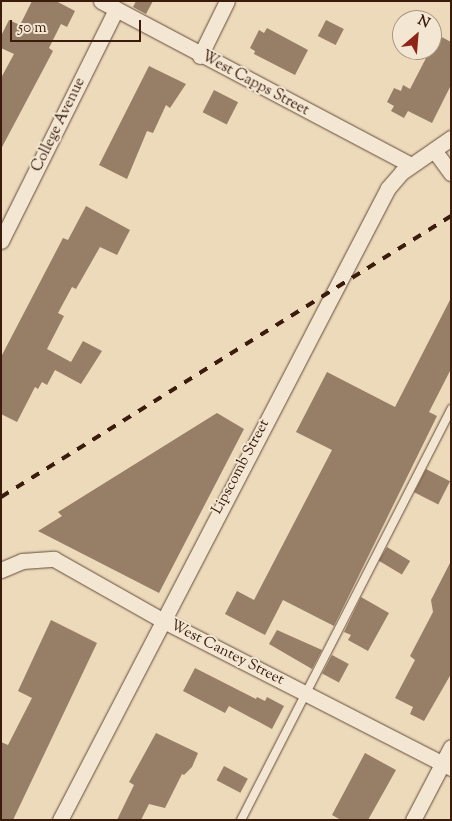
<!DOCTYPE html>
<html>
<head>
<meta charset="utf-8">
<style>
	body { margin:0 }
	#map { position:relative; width:452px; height:821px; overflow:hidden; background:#ecdabb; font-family:"Sorts Mill Goudy",serif }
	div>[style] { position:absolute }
	.building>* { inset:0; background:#977e67; transform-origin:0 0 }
	.roads { filter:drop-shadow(0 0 1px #664b38) drop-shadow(0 0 1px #664b38) }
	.lane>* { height:8px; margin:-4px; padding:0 4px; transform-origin:4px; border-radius:4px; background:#f3e7d3 }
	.street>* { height:15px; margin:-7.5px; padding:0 7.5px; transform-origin:7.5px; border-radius:7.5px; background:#f3e7d3 }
	.rail>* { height:4px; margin-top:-2px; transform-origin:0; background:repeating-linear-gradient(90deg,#3a1b0c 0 9px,transparent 0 18px) }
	span { translate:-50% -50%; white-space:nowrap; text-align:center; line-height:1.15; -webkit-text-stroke:4px #f3e7d3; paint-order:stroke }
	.street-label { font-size:15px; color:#3a1b0c }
	.frame { position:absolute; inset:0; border:2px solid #3a1b0c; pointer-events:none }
	.north { position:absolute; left:392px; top:10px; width:50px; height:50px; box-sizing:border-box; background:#f3e7d3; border:1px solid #a99583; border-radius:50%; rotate:27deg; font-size:14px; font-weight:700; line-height:20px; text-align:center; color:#3a1b0c }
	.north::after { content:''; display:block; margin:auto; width:18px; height:22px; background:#8f2418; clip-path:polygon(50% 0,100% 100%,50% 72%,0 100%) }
	.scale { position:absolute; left:10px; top:20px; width:131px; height:22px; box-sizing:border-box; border:2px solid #3a1b0c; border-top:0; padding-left:6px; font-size:15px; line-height:18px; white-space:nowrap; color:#3a1b0c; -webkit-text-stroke:4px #f3e7d3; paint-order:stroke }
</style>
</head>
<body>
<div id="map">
	<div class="building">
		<div style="clip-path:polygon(32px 1px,56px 1px,75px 11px,67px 27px,61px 24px,49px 48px,53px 51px,1px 149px,1px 78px,14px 54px,1px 48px,1px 36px,9px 20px,20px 25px)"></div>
		<div style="clip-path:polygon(136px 1px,153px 1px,146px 14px,133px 7px)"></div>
		<div style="left:326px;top:20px;width:20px;height:18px;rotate:27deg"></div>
		<div style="clip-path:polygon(267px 28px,308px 50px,295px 75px,254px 54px,255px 51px,250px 48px,259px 30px,264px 33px)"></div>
		<div style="clip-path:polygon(438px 35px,451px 42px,451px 85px,432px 123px,408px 111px,404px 118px,391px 111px,394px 106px,387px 102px,394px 88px,401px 91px,403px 85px,410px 89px)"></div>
		<div style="clip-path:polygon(149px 66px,186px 84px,170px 108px,166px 105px,153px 133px,147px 131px,127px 179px,99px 165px)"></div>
		<div style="left:214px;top:90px;width:27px;height:25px;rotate:27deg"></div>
		<div style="clip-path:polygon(86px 206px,130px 230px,117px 255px,100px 247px,76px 289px,72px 287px,58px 313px,64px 316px,47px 349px,71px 362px,83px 341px,102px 351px,81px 384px,55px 370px,47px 385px,42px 382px,38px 389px,35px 387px,17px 422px,1px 414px,1px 357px,63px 238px,68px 240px)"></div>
		<div style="clip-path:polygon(451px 298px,451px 369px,429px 412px,437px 416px,334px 626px,283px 600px,265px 635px,225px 614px,237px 591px,254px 600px,332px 450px,296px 432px,327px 372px,395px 407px)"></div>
		<div style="clip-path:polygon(217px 413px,244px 429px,159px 593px,38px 531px,62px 516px,58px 512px)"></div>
		<div style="left:426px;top:469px;width:27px;height:26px;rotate:27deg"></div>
		<div style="left:387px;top:547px;width:27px;height:16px;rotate:31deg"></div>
		<div style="clip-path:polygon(451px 561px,451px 674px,424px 721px,410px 714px,413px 707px,395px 698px,415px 660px,410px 656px,433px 612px,431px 600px)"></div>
		<div style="clip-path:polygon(361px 597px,389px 613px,368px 651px,348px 640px,351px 635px,344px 632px)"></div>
		<div style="clip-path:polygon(51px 620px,97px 643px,13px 820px,1px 820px,1px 742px,8px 745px,32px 698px,18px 691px)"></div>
		<div style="clip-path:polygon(277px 630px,322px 650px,312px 669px,269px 644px)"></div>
		<div style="left:332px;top:655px;width:19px;height:21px;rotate:28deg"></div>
		<div style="clip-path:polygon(195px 668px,256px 699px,257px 697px,265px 701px,267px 697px,284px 706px,272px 729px,229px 706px,225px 713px,183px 691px)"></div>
		<div style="clip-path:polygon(156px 733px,198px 753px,192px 767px,184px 775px,182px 774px,165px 808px,149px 804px,141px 820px,117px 820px,134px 785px,129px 782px)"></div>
		<div style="clip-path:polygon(365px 753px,396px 770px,368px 820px,341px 820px,332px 815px)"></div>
		<div style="left:224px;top:766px;width:27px;height:16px;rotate:28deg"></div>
	</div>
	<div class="roads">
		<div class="lane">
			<div style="left:241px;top:820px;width:462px;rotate:-62.9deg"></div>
		</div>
		<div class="street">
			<div style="left:101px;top:1px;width:351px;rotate:27.9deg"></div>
			<div style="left:200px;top:56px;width:61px;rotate:-63.9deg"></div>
			<div style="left:434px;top:150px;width:29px;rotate:54deg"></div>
			<div style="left:1px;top:241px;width:259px;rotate:-63.6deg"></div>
			<div style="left:1px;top:570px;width:23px;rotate:-23deg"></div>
			<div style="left:22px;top:561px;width:32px;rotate:-4deg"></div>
			<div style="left:54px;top:559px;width:124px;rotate:29.5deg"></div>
			<div style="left:162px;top:620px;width:325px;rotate:27.1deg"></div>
			<div style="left:60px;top:820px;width:712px;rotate:-62.57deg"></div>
			<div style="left:388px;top:188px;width:21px;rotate:-49deg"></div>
			<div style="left:402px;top:172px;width:60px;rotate:-34.8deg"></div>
			<div style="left:413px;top:820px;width:82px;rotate:-62.5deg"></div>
		</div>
	</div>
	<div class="rail">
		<div style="left:1px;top:497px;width:531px;rotate:-31.98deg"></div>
	</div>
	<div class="street-label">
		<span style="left:255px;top:84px;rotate:28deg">West Capps Street</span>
		<span style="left:59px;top:125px;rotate:-64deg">College Avenue</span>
		<span style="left:241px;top:467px;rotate:-62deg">Lipscomb Street</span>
		<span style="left:227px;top:653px;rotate:27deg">West Cantey Street</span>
	</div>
	<div class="frame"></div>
	<div class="north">N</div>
	<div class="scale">50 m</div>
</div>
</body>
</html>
